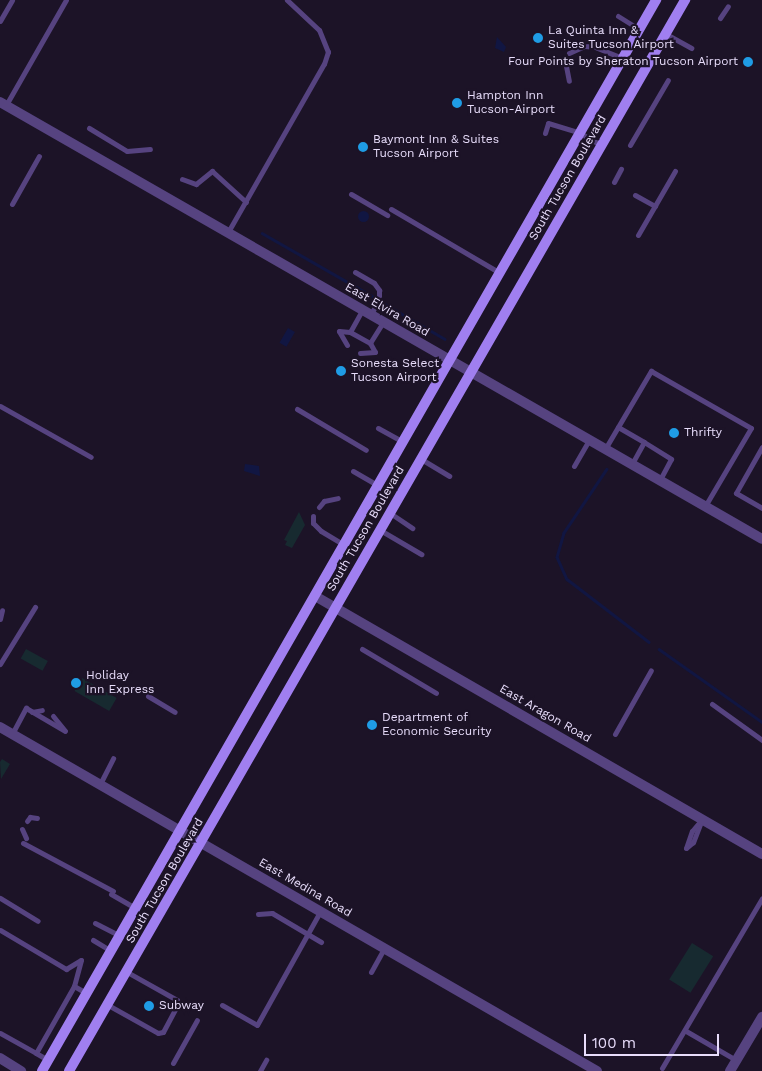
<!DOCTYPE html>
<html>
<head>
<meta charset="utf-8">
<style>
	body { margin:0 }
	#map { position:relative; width:762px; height:1071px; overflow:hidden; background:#1c1327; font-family:"Work Sans",sans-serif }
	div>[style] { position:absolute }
	.green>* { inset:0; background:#172a30; transform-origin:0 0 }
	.water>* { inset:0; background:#111642; transform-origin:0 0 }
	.round { border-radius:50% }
	.stream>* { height:2.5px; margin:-1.25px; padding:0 1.25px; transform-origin:1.25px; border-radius:1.25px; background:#111642 }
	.lane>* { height:5px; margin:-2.5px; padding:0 2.5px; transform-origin:2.5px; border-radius:2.5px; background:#564380 }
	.street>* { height:10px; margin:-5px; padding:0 5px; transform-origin:5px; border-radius:5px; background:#564380 }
	.secondary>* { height:10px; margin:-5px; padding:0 5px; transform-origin:5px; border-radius:5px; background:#a07ff0 }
	.dots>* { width:14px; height:14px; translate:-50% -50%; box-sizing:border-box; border:2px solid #1c1327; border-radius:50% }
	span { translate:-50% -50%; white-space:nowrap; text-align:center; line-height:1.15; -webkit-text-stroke:4.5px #1c1327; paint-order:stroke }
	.poi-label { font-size:12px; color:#e8ddfb }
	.left { translate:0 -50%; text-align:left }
	.right { translate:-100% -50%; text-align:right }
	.street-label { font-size:12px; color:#e8ddfb }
	.scale { position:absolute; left:584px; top:1034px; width:135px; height:22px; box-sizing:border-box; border:2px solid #e8ddfb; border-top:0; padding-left:6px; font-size:15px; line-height:18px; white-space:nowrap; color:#e8ddfb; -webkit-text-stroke:4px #1c1327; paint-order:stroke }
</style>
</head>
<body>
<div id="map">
	<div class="green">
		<div style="clip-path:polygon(299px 512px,305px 525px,292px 548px,285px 545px,287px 541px,284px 540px)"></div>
		<div style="left:26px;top:649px;width:25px;height:11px;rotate:29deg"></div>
		<div style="left:82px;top:678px;width:40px;height:15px;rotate:30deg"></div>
		<div style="clip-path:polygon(2px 759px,10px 764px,1px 779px,0 762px)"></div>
		<div style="left:692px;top:943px;width:25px;height:43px;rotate:32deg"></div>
	</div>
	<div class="water">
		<div style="clip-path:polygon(497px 37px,506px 47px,504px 52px,495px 48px)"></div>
		<div class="round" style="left:357.5px;top:210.5px;width:11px;height:11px"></div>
		<div style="left:288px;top:328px;width:8px;height:17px;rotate:30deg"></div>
		<div style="clip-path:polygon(245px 464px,259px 466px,260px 476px,244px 471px)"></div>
	</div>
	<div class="stream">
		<div style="left:262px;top:233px;width:127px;rotate:29.8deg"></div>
		<div style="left:385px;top:304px;width:69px;rotate:30.3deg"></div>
		<div style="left:607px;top:469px;width:77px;rotate:123.9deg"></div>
		<div style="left:564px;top:533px;width:25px;rotate:106deg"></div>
		<div style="left:557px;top:557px;width:24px;rotate:66deg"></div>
		<div style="left:567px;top:579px;width:103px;rotate:37.5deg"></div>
		<div style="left:659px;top:649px;width:126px;rotate:35.3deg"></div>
	</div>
	<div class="lane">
		<div style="left:618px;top:16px;width:25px;rotate:32deg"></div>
		<div style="left:720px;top:18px;width:14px;rotate:-56deg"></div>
		<div style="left:0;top:21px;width:24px;rotate:-60deg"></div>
		<div style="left:666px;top:34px;width:29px;rotate:29deg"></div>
		<div style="left:569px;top:53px;width:17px;rotate:-24deg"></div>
		<div style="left:585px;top:46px;width:10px;rotate:6deg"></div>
		<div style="left:595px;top:47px;width:29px;rotate:22deg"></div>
		<div style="left:566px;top:66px;width:15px;rotate:79deg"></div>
		<div style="left:6px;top:105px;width:121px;rotate:-60.3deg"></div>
		<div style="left:89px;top:128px;width:44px;rotate:31.2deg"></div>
		<div style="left:127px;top:151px;width:23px;rotate:-5deg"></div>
		<div style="left:545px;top:133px;width:10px;rotate:-73deg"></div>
		<div style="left:548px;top:123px;width:34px;rotate:17deg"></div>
		<div style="left:580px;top:133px;width:24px;rotate:30deg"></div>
		<div style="left:630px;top:145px;width:75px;rotate:-59.7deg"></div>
		<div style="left:182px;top:179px;width:15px;rotate:20deg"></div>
		<div style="left:196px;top:184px;width:21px;rotate:-39deg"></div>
		<div style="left:212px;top:171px;width:46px;rotate:42.4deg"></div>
		<div style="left:614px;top:182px;width:15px;rotate:-62deg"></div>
		<div style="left:351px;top:194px;width:42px;rotate:30.3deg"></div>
		<div style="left:635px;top:195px;width:23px;rotate:29deg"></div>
		<div style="left:12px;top:204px;width:55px;rotate:-60.6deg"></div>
		<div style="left:391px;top:209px;width:126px;rotate:30.4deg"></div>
		<div style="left:228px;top:232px;width:193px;rotate:-60.3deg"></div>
		<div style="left:324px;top:64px;width:13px;rotate:-72deg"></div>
		<div style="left:328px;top:52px;width:24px;rotate:-112deg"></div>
		<div style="left:319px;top:30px;width:44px;rotate:-136.8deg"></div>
		<div style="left:638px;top:235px;width:74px;rotate:-60deg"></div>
		<div style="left:355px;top:272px;width:22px;rotate:30deg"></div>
		<div style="left:374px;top:283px;width:9px;rotate:54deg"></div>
		<div style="left:379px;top:290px;width:9px;rotate:90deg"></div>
		<div style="left:379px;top:299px;width:17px;rotate:118deg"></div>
		<div style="left:350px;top:332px;width:25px;rotate:-61deg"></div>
		<div style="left:370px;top:343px;width:25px;rotate:-58deg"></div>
		<div style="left:347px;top:345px;width:16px;rotate:-120deg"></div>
		<div style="left:339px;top:331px;width:11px;rotate:5deg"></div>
		<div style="left:350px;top:332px;width:23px;rotate:29deg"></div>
		<div style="left:370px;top:343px;width:10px;rotate:61deg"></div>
		<div style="left:375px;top:352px;width:15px;rotate:176deg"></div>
		<div style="left:0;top:406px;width:104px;rotate:29.3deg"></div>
		<div style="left:297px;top:409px;width:80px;rotate:30.7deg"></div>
		<div style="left:618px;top:427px;width:30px;rotate:30deg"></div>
		<div style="left:644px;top:442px;width:25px;rotate:119deg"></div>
		<div style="left:378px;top:428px;width:29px;rotate:29deg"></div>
		<div style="left:644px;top:442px;width:32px;rotate:32deg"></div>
		<div style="left:671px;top:459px;width:24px;rotate:118deg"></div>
		<div style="left:762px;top:447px;width:53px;rotate:119.5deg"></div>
		<div style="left:736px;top:493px;width:30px;rotate:30deg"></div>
		<div style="left:605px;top:449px;width:91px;rotate:-59.5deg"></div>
		<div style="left:651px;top:371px;width:115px;rotate:29.7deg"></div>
		<div style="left:751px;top:428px;width:91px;rotate:120.5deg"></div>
		<div style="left:421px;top:459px;width:33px;rotate:31deg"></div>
		<div style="left:574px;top:466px;width:30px;rotate:-60deg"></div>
		<div style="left:353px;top:471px;width:30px;rotate:30deg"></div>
		<div style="left:319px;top:507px;width:8px;rotate:-50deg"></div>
		<div style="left:324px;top:501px;width:14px;rotate:-12deg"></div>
		<div style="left:390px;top:513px;width:27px;rotate:34deg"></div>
		<div style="left:313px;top:516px;width:7px;rotate:90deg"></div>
		<div style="left:313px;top:523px;width:11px;rotate:45deg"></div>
		<div style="left:321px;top:531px;width:27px;rotate:31deg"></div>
		<div style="left:380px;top:530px;width:48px;rotate:30.3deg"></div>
		<div style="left:0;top:619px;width:9px;rotate:-77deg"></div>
		<div style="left:362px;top:649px;width:86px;rotate:30.7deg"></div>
		<div style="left:0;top:664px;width:67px;rotate:-58.4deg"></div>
		<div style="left:148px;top:696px;width:31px;rotate:31deg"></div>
		<div style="left:712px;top:704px;width:62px;rotate:35.8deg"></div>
		<div style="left:32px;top:712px;width:10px;rotate:-11deg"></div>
		<div style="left:53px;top:716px;width:19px;rotate:51deg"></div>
		<div style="left:12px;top:734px;width:30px;rotate:-62deg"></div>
		<div style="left:26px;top:708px;width:45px;rotate:30.5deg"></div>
		<div style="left:615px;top:734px;width:73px;rotate:-60.6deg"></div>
		<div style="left:100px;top:784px;width:29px;rotate:-63deg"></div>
		<div style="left:702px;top:819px;width:25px;rotate:111deg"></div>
		<div style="left:693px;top:842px;width:9px;rotate:139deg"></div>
		<div style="left:686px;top:848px;width:18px;rotate:-71deg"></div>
		<div style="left:692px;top:831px;width:16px;rotate:-50deg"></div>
		<div style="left:27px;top:821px;width:5px;rotate:-53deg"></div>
		<div style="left:30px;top:817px;width:7px;rotate:8deg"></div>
		<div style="left:22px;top:829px;width:10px;rotate:66deg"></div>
		<div style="left:23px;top:843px;width:102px;rotate:28.1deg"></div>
		<div style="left:111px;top:894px;width:28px;rotate:30deg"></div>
		<div style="left:0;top:898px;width:44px;rotate:31.2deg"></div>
		<div style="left:258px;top:914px;width:14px;rotate:-4deg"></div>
		<div style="left:272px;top:913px;width:57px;rotate:30.6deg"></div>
		<div style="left:95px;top:923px;width:28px;rotate:27deg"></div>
		<div style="left:0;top:930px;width:77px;rotate:30.6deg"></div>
		<div style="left:66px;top:969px;width:17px;rotate:-31deg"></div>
		<div style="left:93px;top:940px;width:21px;rotate:31deg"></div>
		<div style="left:81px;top:960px;width:27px;rotate:105deg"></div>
		<div style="left:74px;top:986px;width:14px;rotate:30deg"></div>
		<div style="left:371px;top:972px;width:26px;rotate:-61deg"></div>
		<div style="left:108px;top:1005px;width:57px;rotate:29.2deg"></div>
		<div style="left:158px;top:1033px;width:5px;rotate:-11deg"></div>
		<div style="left:163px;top:1032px;width:32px;rotate:-62deg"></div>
		<div style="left:178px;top:1004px;width:4px;rotate:-104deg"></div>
		<div style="left:177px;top:1000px;width:57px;rotate:-150.8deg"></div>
		<div style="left:222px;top:1005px;width:40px;rotate:29.7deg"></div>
		<div style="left:257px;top:1025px;width:129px;rotate:-60.9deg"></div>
		<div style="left:686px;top:1031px;width:58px;rotate:30.1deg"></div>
		<div style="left:0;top:1033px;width:41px;rotate:29.1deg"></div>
		<div style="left:48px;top:1060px;width:14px;rotate:-150deg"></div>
		<div style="left:36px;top:1053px;width:77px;rotate:-60.4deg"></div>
		<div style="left:173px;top:1063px;width:49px;rotate:-60.8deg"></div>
		<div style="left:662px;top:1068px;width:197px;rotate:-59.5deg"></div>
		<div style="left:260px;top:1071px;width:13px;rotate:-61deg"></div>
	</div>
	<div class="street">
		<div style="left:0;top:102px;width:878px;rotate:29.83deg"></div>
		<div style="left:315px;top:596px;width:516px;rotate:29.99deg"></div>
		<div style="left:0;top:727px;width:689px;rotate:29.95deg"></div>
		<div style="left:0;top:1058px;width:25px;rotate:32deg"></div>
		<div style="left:730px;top:1071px;width:63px;rotate:-59.3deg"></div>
	</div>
	<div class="secondary">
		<div style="left:42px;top:1071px;width:1235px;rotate:-60.17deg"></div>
		<div style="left:69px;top:1071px;width:1236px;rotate:-60.09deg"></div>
	</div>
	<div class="dots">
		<div style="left:538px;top:38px;background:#1f9ce5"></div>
		<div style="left:748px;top:62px;background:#1f9ce5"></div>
		<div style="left:457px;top:103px;background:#1f9ce5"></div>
		<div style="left:363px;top:147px;background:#1f9ce5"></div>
		<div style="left:341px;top:371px;background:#1f9ce5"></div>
		<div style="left:674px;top:433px;background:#1f9ce5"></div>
		<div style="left:76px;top:683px;background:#1f9ce5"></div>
		<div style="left:372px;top:725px;background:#1f9ce5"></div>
		<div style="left:149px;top:1006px;background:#1f9ce5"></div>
	</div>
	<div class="poi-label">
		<span class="left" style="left:548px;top:38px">La Quinta Inn &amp;<br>Suites Tucson Airport</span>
		<span class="right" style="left:738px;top:62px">Four Points by Sheraton Tucson Airport</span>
		<span class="left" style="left:467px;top:103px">Hampton Inn<br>Tucson-Airport</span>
		<span class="left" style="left:373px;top:147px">Baymont Inn &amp; Suites<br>Tucson Airport</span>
		<span class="left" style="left:351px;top:371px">Sonesta Select<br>Tucson Airport</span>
		<span class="left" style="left:684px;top:433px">Thrifty</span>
		<span class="left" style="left:86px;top:683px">Holiday<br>Inn Express</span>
		<span class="left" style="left:382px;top:725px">Department of<br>Economic Security</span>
		<span class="left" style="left:159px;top:1006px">Subway</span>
	</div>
	<div class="street-label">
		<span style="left:568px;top:178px;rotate:-60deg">South Tucson Boulevard</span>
		<span style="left:387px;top:310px;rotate:30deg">East Elvira Road</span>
		<span style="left:366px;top:529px;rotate:-60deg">South Tucson Boulevard</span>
		<span style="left:545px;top:714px;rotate:30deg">East Aragon Road</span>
		<span style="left:165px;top:881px;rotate:-60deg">South Tucson Boulevard</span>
		<span style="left:305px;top:888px;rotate:30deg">East Medina Road</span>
	</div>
	<div class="scale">100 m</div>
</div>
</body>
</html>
